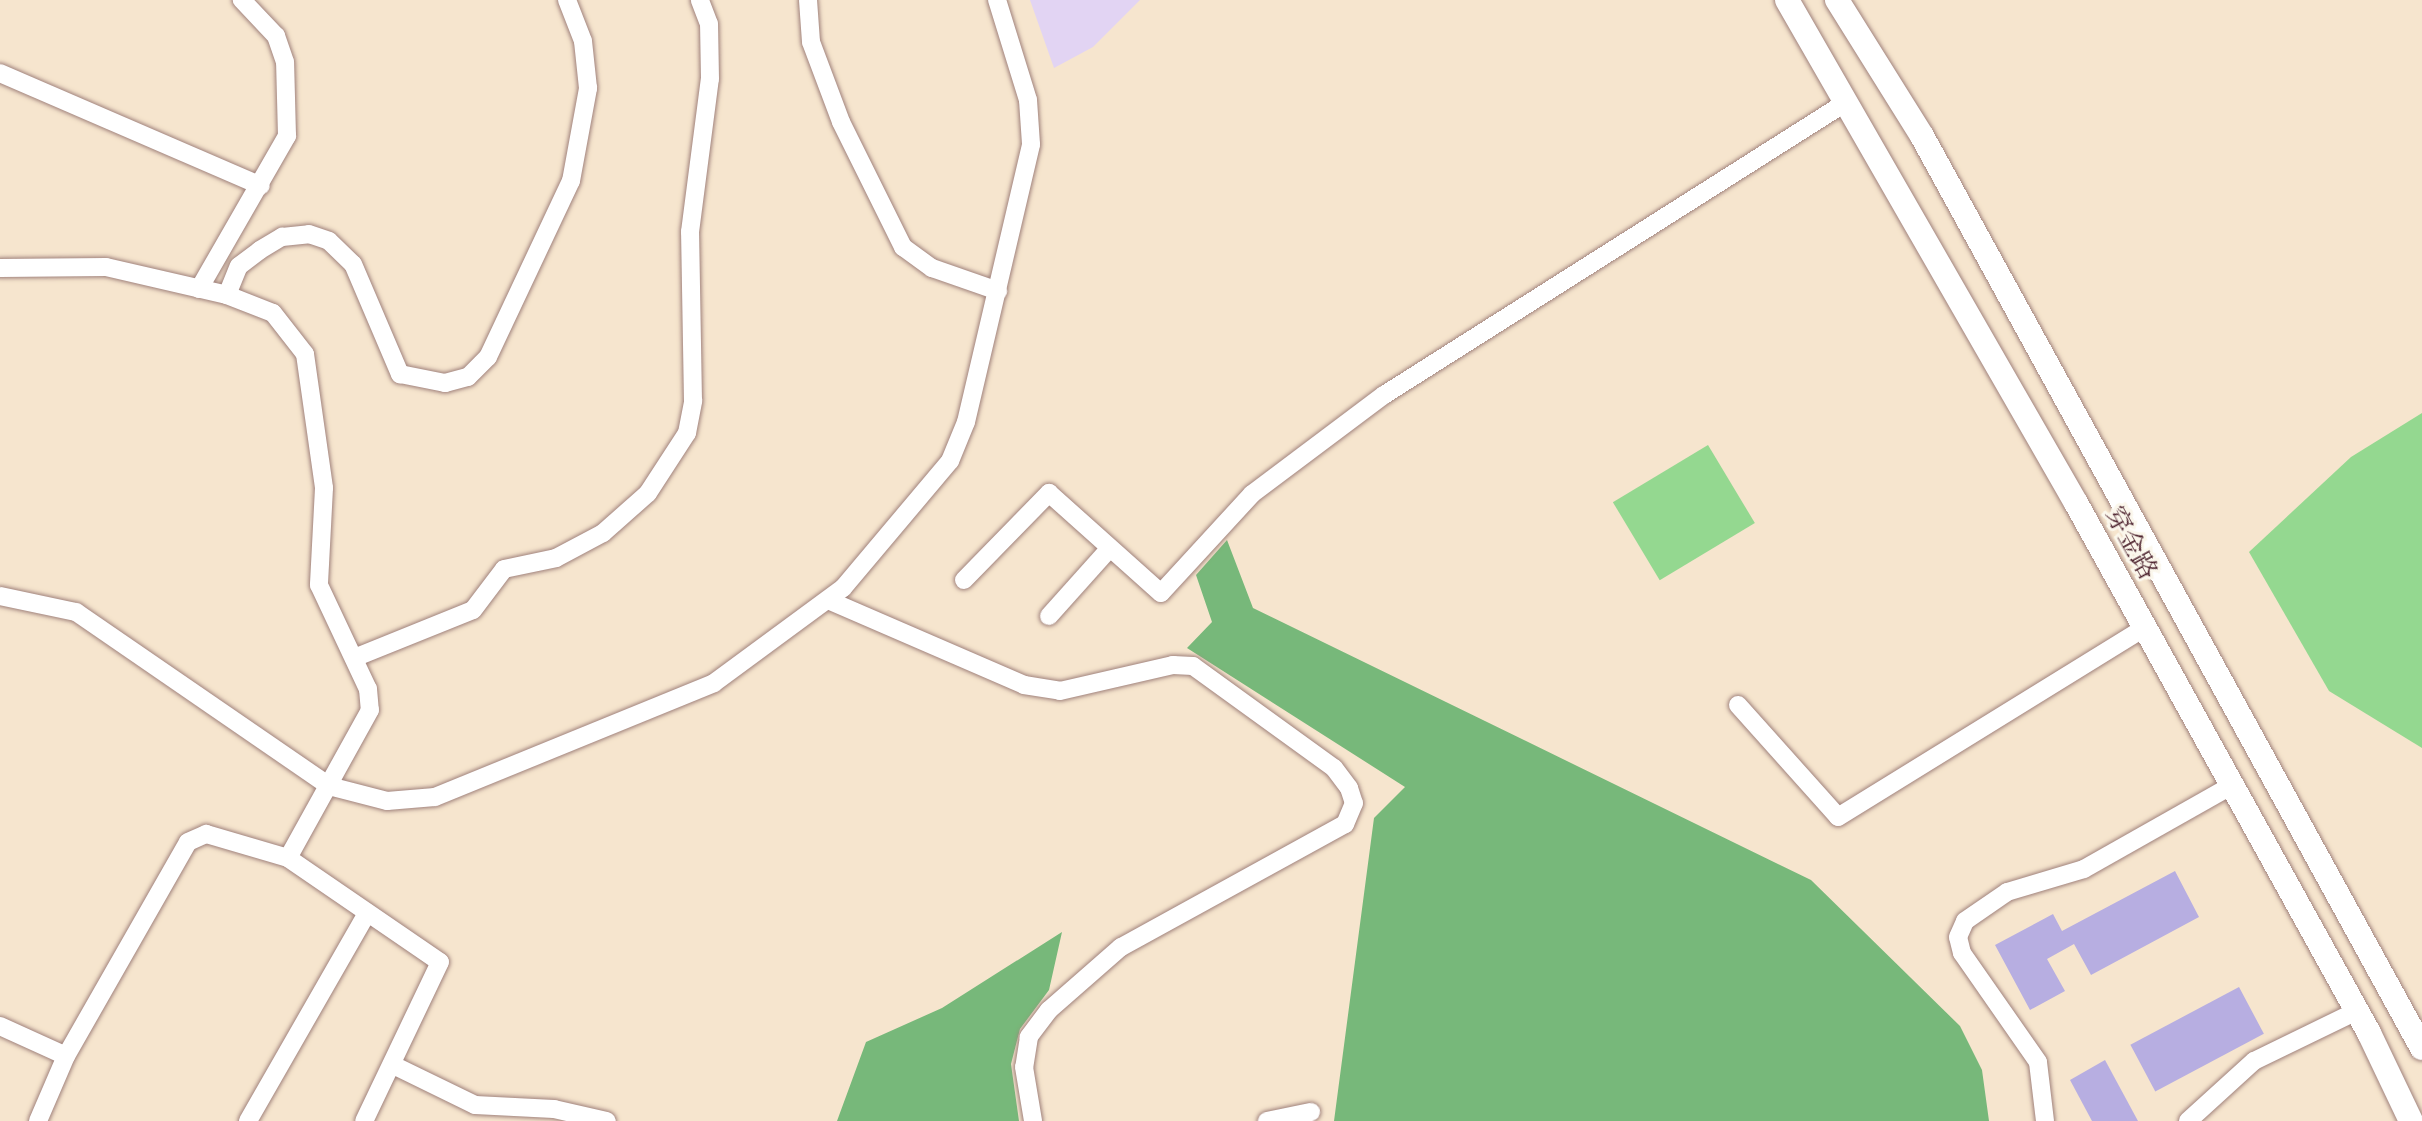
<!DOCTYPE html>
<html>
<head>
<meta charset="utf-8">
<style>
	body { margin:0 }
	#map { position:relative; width:2422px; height:1121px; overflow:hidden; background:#f6e5ce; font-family:Alegreya,"Noto Serif SC",serif }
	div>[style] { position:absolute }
	.built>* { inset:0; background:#e2d4f3 }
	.green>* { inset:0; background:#94d890; transform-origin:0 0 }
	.forest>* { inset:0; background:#77b87a }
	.building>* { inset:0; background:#b7aee1; transform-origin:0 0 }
	.roads { filter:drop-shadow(0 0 2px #a0827c) drop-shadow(0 0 2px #a0827c) }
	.street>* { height:18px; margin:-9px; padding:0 9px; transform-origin:9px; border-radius:9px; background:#fff }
	.secondary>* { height:24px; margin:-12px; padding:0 12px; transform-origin:12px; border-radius:12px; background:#fff }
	span { translate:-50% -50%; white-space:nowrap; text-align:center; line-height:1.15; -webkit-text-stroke:6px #fbf7ec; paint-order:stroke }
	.street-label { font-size:26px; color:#4a1f2b }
</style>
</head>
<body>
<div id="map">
	<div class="built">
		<div style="clip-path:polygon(1030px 0,1140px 0,1093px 47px,1054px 68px)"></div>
	</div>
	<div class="green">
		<div style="clip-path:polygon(2422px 413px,2422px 748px,2329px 691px,2249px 552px,2351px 457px)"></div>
		<div style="left:1708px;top:445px;width:91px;height:111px;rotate:59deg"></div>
	</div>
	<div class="forest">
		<div style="clip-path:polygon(1227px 540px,1253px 608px,1811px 880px,1960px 1026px,1982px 1070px,1989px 1121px,1334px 1121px,1374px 818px,1405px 787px,1187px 648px,1212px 622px,1196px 575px)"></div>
		<div style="clip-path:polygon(1062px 932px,1049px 990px,1020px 1029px,1011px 1064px,1019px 1121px,837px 1121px,866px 1042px,942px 1008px)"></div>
	</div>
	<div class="building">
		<div style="clip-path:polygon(2175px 871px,2199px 917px,2091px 975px,2074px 944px,2047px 959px,2065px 991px,2030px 1010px,1995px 945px,2053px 914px,2062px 931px)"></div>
		<div style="left:2239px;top:987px;width:53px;height:123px;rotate:62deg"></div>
		<div style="clip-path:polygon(2105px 1060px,2138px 1121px,2092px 1121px,2070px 1080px)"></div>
	</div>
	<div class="roads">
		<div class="street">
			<div style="left:808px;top:0;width:42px;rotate:85.9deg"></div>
			<div style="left:811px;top:42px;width:85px;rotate:69.4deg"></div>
			<div style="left:841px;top:122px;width:140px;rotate:63.6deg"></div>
			<div style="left:903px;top:247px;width:36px;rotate:36deg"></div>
			<div style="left:932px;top:268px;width:70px;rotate:19.2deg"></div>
			<div style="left:0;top:73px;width:284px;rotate:23.4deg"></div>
			<div style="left:0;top:268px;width:106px;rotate:-0.5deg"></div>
			<div style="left:106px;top:267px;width:124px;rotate:13deg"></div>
			<div style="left:227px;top:295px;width:49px;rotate:21.4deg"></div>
			<div style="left:273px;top:313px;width:52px;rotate:52deg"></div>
			<div style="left:305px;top:354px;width:135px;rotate:81.9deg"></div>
			<div style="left:324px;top:488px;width:97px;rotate:93deg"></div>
			<div style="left:319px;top:585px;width:115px;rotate:64.8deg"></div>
			<div style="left:368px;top:689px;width:21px;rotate:85deg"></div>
			<div style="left:370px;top:710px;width:169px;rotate:119deg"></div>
			<div style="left:199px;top:289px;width:177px;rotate:-60.1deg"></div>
			<div style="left:287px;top:136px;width:74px;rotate:-91.5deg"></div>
			<div style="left:285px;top:62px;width:28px;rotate:-109deg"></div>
			<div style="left:276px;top:36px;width:50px;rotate:-133.4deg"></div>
			<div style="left:227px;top:295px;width:31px;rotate:-68deg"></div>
			<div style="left:239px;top:266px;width:26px;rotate:-37deg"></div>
			<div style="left:260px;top:250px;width:26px;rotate:-31deg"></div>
			<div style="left:282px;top:237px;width:27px;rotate:-6deg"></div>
			<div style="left:309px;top:234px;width:21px;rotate:19deg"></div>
			<div style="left:329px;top:241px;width:33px;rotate:44deg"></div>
			<div style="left:353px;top:264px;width:120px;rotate:66.9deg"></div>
			<div style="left:400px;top:374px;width:46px;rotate:11.3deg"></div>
			<div style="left:445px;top:383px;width:24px;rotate:-15deg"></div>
			<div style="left:468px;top:377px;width:28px;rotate:-45deg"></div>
			<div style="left:488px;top:357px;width:195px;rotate:-64.8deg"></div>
			<div style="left:571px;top:181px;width:95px;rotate:-79.6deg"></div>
			<div style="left:588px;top:88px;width:47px;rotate:-96.1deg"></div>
			<div style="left:583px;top:41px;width:44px;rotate:-111.3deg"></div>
			<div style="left:964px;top:580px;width:122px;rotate:-45.7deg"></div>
			<div style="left:1049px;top:493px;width:150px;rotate:41.8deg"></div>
			<div style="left:1161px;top:593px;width:134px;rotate:-47.4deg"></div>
			<div style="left:1252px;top:494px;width:165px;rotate:-36.9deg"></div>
			<div style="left:1384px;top:395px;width:549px;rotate:-32.36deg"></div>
			<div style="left:0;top:596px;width:78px;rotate:11.9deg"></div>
			<div style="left:76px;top:612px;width:307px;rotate:34.5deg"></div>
			<div style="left:329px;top:786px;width:60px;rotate:14.5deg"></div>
			<div style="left:387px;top:801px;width:48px;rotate:-4.8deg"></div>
			<div style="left:435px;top:797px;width:301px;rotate:-22.2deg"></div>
			<div style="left:714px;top:683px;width:160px;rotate:-36.4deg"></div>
			<div style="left:843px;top:588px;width:166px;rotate:-49.9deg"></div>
			<div style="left:950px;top:461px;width:42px;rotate:-67.7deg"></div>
			<div style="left:966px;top:422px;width:285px;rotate:-76.8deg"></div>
			<div style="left:1031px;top:144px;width:44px;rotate:-93.9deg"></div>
			<div style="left:1028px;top:100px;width:105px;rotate:-107.2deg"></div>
			<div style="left:828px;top:600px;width:214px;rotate:23.4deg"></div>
			<div style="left:1024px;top:685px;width:36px;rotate:9deg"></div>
			<div style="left:1060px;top:691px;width:116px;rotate:-13deg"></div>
			<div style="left:1173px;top:665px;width:20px;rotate:3deg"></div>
			<div style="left:1193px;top:666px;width:174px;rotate:35.9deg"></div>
			<div style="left:1334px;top:768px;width:25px;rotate:53deg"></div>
			<div style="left:1349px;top:788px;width:16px;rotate:72deg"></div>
			<div style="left:1354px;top:803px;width:23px;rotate:113deg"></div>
			<div style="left:1345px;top:824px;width:256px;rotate:151.2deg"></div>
			<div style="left:1121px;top:947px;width:96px;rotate:138.8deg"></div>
			<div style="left:1049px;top:1010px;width:34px;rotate:127deg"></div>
			<div style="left:1029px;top:1037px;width:30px;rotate:99deg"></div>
			<div style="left:1024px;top:1067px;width:55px;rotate:80.5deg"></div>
			<div style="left:1049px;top:616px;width:91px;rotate:-48.1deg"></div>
			<div style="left:354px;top:658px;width:128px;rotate:-22deg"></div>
			<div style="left:473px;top:610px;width:51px;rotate:-52.9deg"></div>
			<div style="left:504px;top:569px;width:53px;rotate:-11.9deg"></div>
			<div style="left:556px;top:558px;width:53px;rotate:-28deg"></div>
			<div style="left:603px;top:533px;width:60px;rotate:-41.6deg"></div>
			<div style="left:648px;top:493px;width:72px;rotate:-57deg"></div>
			<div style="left:687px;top:433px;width:33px;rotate:-79deg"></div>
			<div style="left:693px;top:401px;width:169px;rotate:-91deg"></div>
			<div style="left:690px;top:232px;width:154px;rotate:-82.6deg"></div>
			<div style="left:710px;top:79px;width:55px;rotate:-91deg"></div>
			<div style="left:709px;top:24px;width:26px;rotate:-111deg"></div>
			<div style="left:1738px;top:705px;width:150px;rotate:48.2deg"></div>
			<div style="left:1838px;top:817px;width:360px;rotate:-31.7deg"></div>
			<div style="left:0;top:1026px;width:72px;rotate:24.4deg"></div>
			<div style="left:393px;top:1065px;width:91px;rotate:26deg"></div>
			<div style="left:475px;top:1105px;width:79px;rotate:2.9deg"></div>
			<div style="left:554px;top:1109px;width:54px;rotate:12.8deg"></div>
			<div style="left:38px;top:1121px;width:71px;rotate:-66.7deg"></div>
			<div style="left:66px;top:1056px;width:246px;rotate:-60.3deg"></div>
			<div style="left:188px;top:842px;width:20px;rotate:-24deg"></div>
			<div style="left:206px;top:834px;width:85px;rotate:16.3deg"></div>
			<div style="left:288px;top:858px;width:184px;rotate:34.4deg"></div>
			<div style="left:440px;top:962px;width:176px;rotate:115.5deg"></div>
			<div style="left:248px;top:1121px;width:240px;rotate:-60.2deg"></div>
			<div style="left:1267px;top:1121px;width:45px;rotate:-11.6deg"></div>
			<div style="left:2045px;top:1121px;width:59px;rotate:-96.8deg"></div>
			<div style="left:2038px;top:1062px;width:133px;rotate:-124.9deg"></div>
			<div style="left:1962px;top:953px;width:16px;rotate:-104deg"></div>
			<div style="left:1958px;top:937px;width:17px;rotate:-66deg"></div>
			<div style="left:1965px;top:921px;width:51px;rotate:-34.6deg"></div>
			<div style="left:2007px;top:892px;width:80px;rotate:-16.6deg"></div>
			<div style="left:2084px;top:869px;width:169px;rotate:-29.5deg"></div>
			<div style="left:2188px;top:1121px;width:89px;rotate:-42.3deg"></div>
			<div style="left:2254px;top:1061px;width:114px;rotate:-25.9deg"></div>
		</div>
		<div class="secondary">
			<div style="left:1787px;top:0;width:580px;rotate:60.12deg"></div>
			<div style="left:2076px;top:503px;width:606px;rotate:61.06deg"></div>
			<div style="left:2369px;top:1033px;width:98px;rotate:64.5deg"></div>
			<div style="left:1837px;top:0;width:160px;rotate:58deg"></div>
			<div style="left:1922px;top:136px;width:1040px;rotate:61.27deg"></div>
		</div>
	</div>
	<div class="street-label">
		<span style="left:2131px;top:543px;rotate:61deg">穿金路</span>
	</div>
</div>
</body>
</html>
